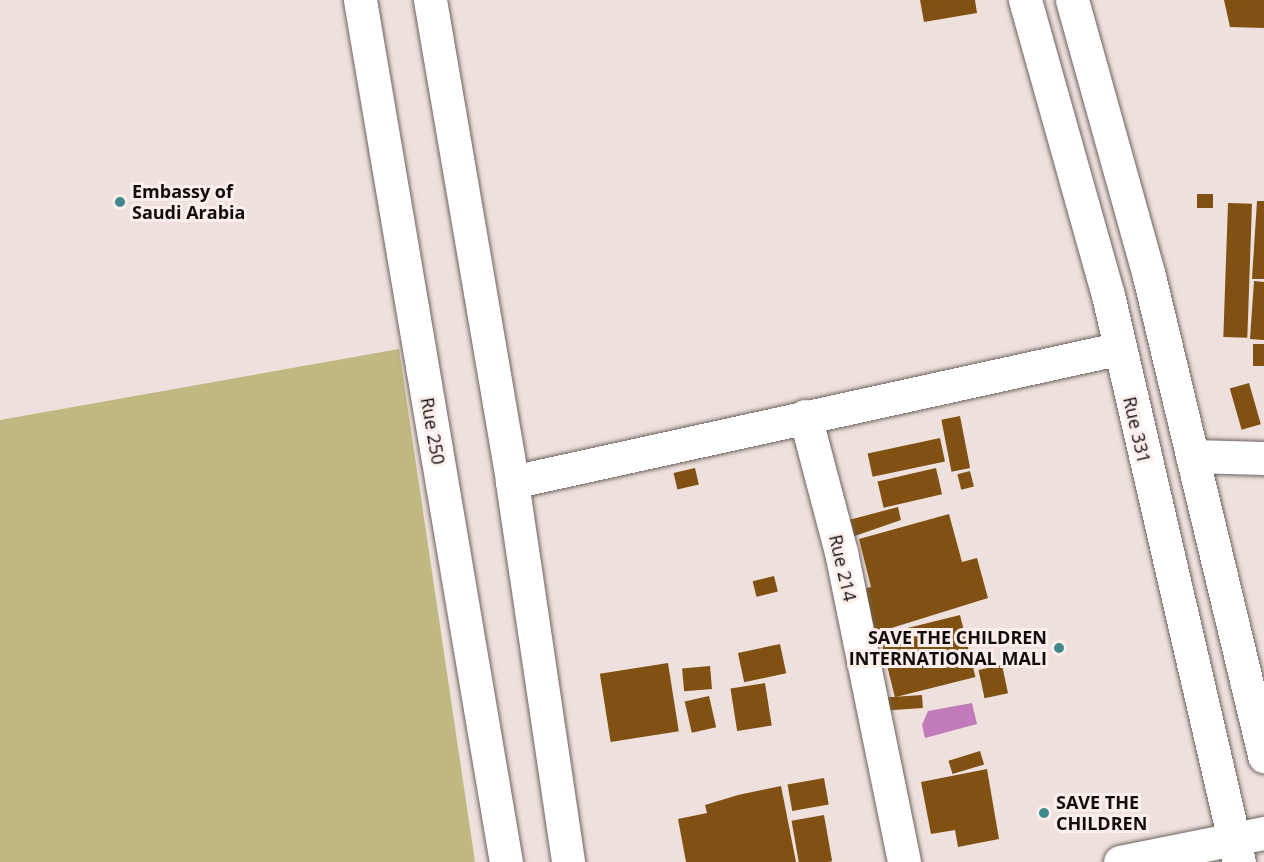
<!DOCTYPE html>
<html>
<head>
<meta charset="utf-8">
<style>
	body { margin:0 }
	#map { position:relative; width:1264px; height:862px; overflow:hidden; background:#eee1dd; font-family:"Open Sans",sans-serif }
	div>[style] { position:absolute }
	.green>* { inset:0; background:#bfb881 }
	.water>* { inset:0; background:#c17bbb }
	.building>* { inset:0; background:#805112; transform-origin:0 0 }
	.roads { filter:drop-shadow(0 0 2px #6e625f) drop-shadow(0 0 2px #6e625f) }
	.minor>* { height:33px; margin:-16.5px; padding:0 16.5px; transform-origin:16.5px; border-radius:16.5px; background:#fff }
	.tertiary>* { height:33px; margin:-16.5px; padding:0 16.5px; transform-origin:16.5px; border-radius:16.5px; background:#fff }
	.dots>* { width:16px; height:16px; translate:-50% -50%; box-sizing:border-box; border:3px solid #fbeeeb; border-radius:50% }
	span { translate:-50% -50%; white-space:nowrap; text-align:center; line-height:1.15; -webkit-text-stroke:6px #fbeeeb; paint-order:stroke }
	.poi-label { font-size:18px; color:#110d0c; font-weight:700 }
	.left { translate:0 -50%; text-align:left }
	.right { translate:-100% -50%; text-align:right }
	.street-label { font-size:18px; color:#110d0c }
</style>
</head>
<body>
<div id="map">
	<div class="green">
		<div style="clip-path:polygon(399px 349px,475px 862px,0 862px,0 420px)"></div>
	</div>
	<div class="water">
		<div style="clip-path:polygon(972px 703px,977px 724px,925px 738px,922px 725px,928px 711px)"></div>
	</div>
	<div class="building">
		<div style="clip-path:polygon(920px 0,975px 0,977px 13px,924px 22px)"></div>
		<div style="clip-path:polygon(1224px 0,1264px 0,1264px 28px,1230px 27px)"></div>
		<div style="left:1197px;top:194px;width:16px;height:14px"></div>
		<div style="clip-path:polygon(1257px 201px,1264px 201px,1264px 279px,1252px 279px)"></div>
		<div style="left:1228px;top:203px;width:24px;height:134px;rotate:2deg"></div>
		<div style="clip-path:polygon(1254px 281px,1264px 282px,1264px 340px,1250px 339px)"></div>
		<div style="left:1253px;top:344px;width:11px;height:22px"></div>
		<div style="left:1249px;top:383px;width:43px;height:20px;rotate:74deg"></div>
		<div style="left:960px;top:416px;width:53px;height:19px;rotate:79deg"></div>
		<div style="left:940px;top:438px;width:24px;height:74px;rotate:78deg"></div>
		<div style="left:695px;top:468px;width:17px;height:22px;rotate:77deg"></div>
		<div style="left:936px;top:468px;width:27px;height:60px;rotate:77deg"></div>
		<div style="left:970px;top:471px;width:16px;height:13px;rotate:76deg"></div>
		<div style="clip-path:polygon(898px 507px,901px 520px,849px 538px,845px 521px)"></div>
		<div style="clip-path:polygon(949px 514px,962px 562px,977px 558px,988px 598px,869px 635px,856px 591px,871px 587px,859px 539px)"></div>
		<div style="left:774px;top:576px;width:16px;height:22px;rotate:76deg"></div>
		<div style="left:960px;top:615px;width:64px;height:83px;rotate:76deg"></div>
		<div style="left:780px;top:644px;width:30px;height:43px;rotate:78deg"></div>
		<div style="left:668px;top:663px;width:69px;height:69px;rotate:81deg"></div>
		<div style="left:1002px;top:665px;width:29px;height:24px;rotate:78deg"></div>
		<div style="left:710px;top:666px;width:23px;height:28px;rotate:85deg"></div>
		<div style="left:765px;top:683px;width:43px;height:35px;rotate:81deg"></div>
		<div style="left:922px;top:695px;width:13px;height:37px;rotate:86deg"></div>
		<div style="left:709px;top:696px;width:32px;height:25px;rotate:77deg"></div>
		<div style="left:980px;top:751px;width:14px;height:33px;rotate:73deg"></div>
		<div style="clip-path:polygon(987px 769px,999px 839px,958px 847px,955px 830px,931px 834px,921px 782px)"></div>
		<div style="left:824px;top:778px;width:27px;height:37px;rotate:80deg"></div>
		<div style="clip-path:polygon(781px 786px,796px 862px,686px 862px,678px 819px,707px 813px,705px 805px,738px 795px)"></div>
		<div style="left:824px;top:815px;width:47px;height:33px;rotate:80deg"></div>
	</div>
	<div class="roads">
		<div class="minor">
			<div style="left:360px;top:0;width:874px;rotate:80.39deg"></div>
			<div style="left:430px;top:0;width:489px;rotate:80.3deg"></div>
			<div style="left:512px;top:482px;width:384px;rotate:81.6deg"></div>
			<div style="left:805px;top:416px;width:141px;rotate:75.2deg"></div>
			<div style="left:841px;top:552px;width:316px;rotate:78.5deg"></div>
			<div style="left:1192px;top:456px;width:72px;rotate:1.6deg"></div>
			<div style="left:512px;top:482px;width:619px;rotate:-12.4deg"></div>
			<div style="left:1120px;top:862px;width:147px;rotate:-11.4deg"></div>
		</div>
		<div class="tertiary">
			<div style="left:1025px;top:0;width:306px;rotate:74.3deg"></div>
			<div style="left:1108px;top:295px;width:582px;rotate:76.99deg"></div>
			<div style="left:1072px;top:0;width:287px;rotate:74.4deg"></div>
			<div style="left:1149px;top:276px;width:494px;rotate:76.5deg"></div>
		</div>
	</div>
	<div class="dots">
		<div style="left:120px;top:202px;background:#40888c"></div>
		<div style="left:1059px;top:648px;background:#40888c"></div>
		<div style="left:1044px;top:813px;background:#40888c"></div>
	</div>
	<div class="poi-label">
		<span class="left" style="left:132px;top:202px">Embassy of<br>Saudi Arabia</span>
		<span class="right" style="left:1047px;top:648px">SAVE THE CHILDREN<br>INTERNATIONAL MALI</span>
		<span class="left" style="left:1056px;top:813px">SAVE THE<br>CHILDREN</span>
	</div>
	<div class="street-label">
		<span style="left:1137px;top:430px;rotate:77deg">Rue 331</span>
		<span style="left:433px;top:431px;rotate:80deg">Rue 250</span>
		<span style="left:843px;top:568px;rotate:77deg">Rue 214</span>
	</div>
</div>
</body>
</html>
